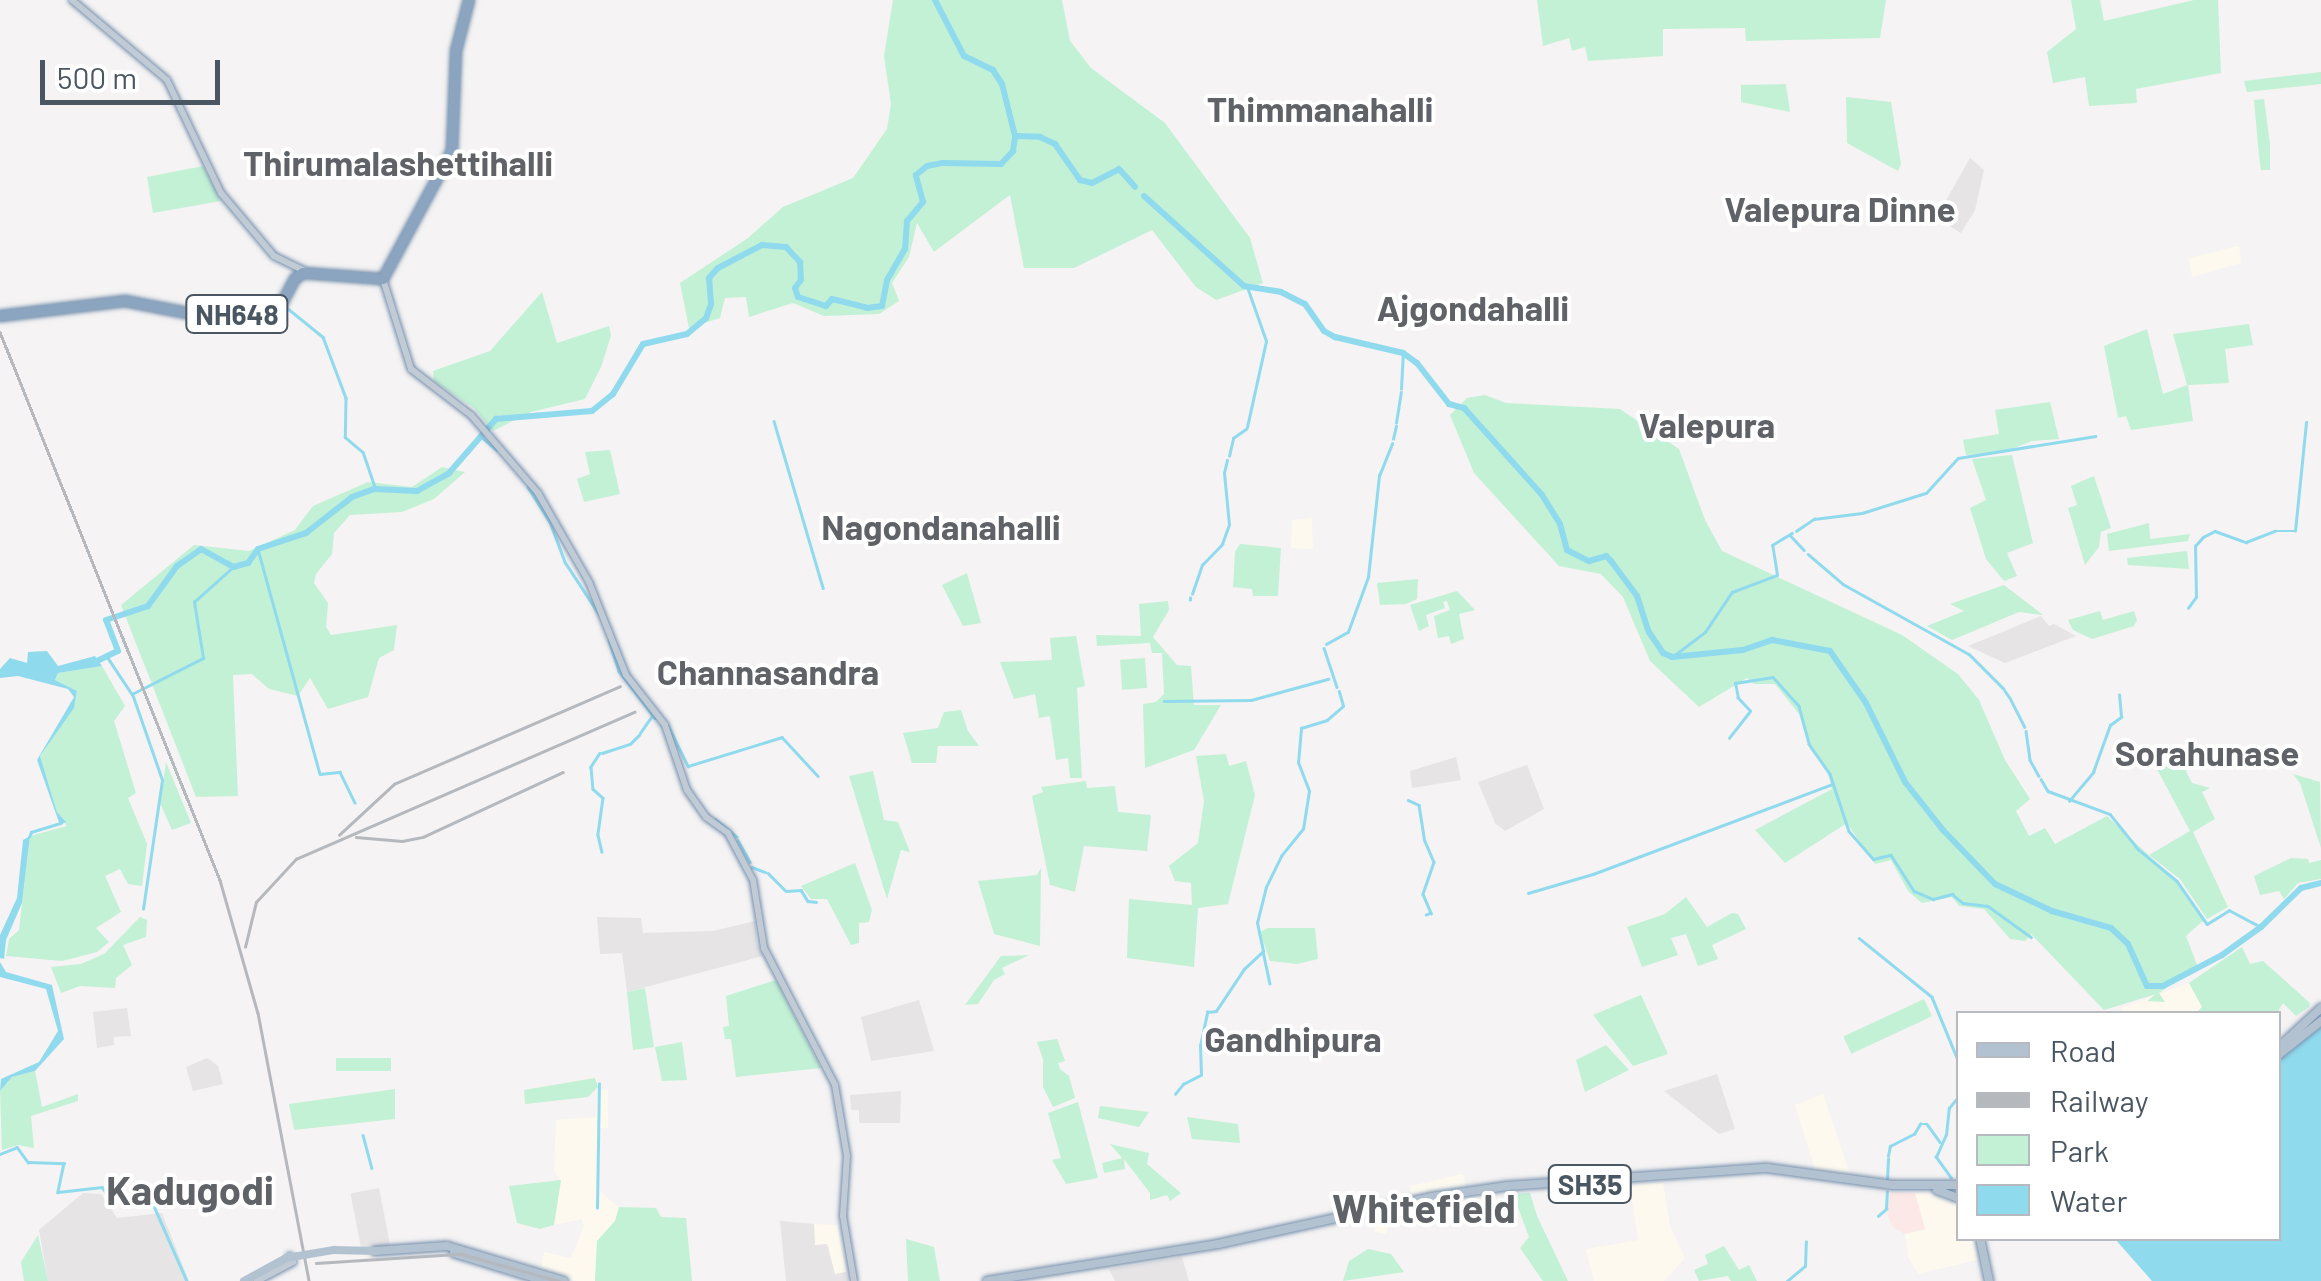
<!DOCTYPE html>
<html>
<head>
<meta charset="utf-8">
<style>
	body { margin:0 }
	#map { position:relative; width:2321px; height:1281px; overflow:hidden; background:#f5f3f3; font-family:Barlow,sans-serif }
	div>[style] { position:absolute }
	.commercial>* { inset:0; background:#fdf9ef }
	.education>* { inset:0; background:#e6e4e5; transform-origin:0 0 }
	.medical>* { inset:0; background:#fce8e6 }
	.green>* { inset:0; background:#c3f1d5; transform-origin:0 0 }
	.water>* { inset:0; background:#90daee }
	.stream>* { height:2.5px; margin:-1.25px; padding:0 1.25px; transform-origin:1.25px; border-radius:1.25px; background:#90daee }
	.river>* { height:6px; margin:-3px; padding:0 3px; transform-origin:3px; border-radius:3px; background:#90daee }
	.roads { filter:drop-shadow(0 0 2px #7690ad) drop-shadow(0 0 2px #7690ad) }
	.secondary>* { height:6px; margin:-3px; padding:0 3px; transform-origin:3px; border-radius:3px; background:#c1cbd6 }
	.primary>* { height:8px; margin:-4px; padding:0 4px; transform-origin:4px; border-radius:4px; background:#b3c2d1 }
	.highway>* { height:10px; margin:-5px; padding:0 5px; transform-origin:5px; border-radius:5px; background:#8ba5c1 }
	.rail>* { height:2.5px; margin:-1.25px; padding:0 1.25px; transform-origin:1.25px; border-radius:1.25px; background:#b5b8bd }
	.primary-bridge>* { height:8px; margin:-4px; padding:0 4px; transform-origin:4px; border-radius:4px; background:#b3c2d1 }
	span { translate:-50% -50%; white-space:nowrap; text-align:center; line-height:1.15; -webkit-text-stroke:8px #fff; paint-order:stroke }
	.shield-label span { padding:2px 8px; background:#fff; border:2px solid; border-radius:8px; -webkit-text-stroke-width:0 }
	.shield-label { font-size:28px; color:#4a5661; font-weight:700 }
	.quarter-label { font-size:35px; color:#5f6368; font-weight:700 }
	.district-label { font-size:40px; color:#5f6368; font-weight:700 }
	.legend { position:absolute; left:1956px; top:1011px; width:325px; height:230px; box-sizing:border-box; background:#fff; border:2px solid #b7bbc0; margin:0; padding:12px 18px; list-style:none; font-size:30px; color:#4a5661 }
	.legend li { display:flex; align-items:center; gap:20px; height:50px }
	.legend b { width:50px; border:2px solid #b7bbc0 }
	.scale { position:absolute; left:40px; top:60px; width:180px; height:45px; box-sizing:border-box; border:5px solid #4a5661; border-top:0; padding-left:12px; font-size:30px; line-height:35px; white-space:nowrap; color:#4a5661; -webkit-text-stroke:8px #fff; paint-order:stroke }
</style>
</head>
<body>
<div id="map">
	<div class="commercial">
		<div style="clip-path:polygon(2239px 246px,2241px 263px,2192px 277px,2189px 258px)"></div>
		<div style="clip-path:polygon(1312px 518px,1313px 549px,1291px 548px,1292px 520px)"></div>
		<div style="clip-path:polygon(2189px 983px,2202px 1007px,2196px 1014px,2122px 1013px,2121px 1008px)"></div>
		<div style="clip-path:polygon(597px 1090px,608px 1090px,608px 1128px,599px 1128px,596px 1189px,619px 1207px,615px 1221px,597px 1241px,595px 1281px,577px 1281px,540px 1271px,544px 1252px,571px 1258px,584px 1226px,582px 1219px,554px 1225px,561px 1181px,554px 1171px,556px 1120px,596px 1117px)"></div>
		<div style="clip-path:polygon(1823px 1094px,1851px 1177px,1816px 1173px,1795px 1105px)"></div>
		<div style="clip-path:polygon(1463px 1174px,1467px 1196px,1495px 1192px,1496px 1210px,1407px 1218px,1403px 1225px,1390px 1220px,1386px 1234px,1375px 1232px,1375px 1213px,1355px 1216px,1352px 1199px,1375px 1194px,1377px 1206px,1398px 1202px,1412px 1195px,1410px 1186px)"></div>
		<div style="clip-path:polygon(1663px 1183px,1670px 1226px,1685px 1258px,1664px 1281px,1594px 1281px,1586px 1249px,1638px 1240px,1630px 1186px)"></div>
		<div style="clip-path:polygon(1915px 1193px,1941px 1195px,1958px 1204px,1958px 1238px,1974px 1239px,1977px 1260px,1918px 1274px,1908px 1257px,1905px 1234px,1924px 1229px)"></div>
		<div style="clip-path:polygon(814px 1224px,837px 1225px,846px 1272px,835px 1275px,828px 1245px,815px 1245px)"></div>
	</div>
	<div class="education">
		<div style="clip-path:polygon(1970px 158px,1984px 170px,1975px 210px,1961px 233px,1936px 218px)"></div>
		<div style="clip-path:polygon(2041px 616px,2049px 626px,2054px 624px,2076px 636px,2005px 663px,1968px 646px)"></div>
		<div style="clip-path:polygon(1456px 757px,1461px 780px,1412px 788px,1410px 771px)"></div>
		<div style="clip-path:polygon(1527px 765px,1544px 809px,1505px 831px,1495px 823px,1478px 782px)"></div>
		<div style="clip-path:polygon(597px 917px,641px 918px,643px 933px,713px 931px,755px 921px,757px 944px,763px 956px,627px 992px,622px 953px,600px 954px)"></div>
		<div style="clip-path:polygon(919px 1000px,934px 1051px,871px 1061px,861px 1017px)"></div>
		<div style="clip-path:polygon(127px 1008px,131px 1036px,114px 1037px,114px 1045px,97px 1048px,93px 1012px)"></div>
		<div style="clip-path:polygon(207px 1058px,218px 1066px,223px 1084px,193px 1091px,186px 1067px)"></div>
		<div style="clip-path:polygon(1717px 1074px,1735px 1129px,1719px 1134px,1664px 1091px)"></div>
		<div style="clip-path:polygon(901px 1091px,900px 1123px,859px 1123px,859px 1110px,851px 1110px,850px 1095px)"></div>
		<div style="left:379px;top:1188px;width:59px;height:29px;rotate:79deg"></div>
		<div style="clip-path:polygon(83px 1193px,101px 1194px,117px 1218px,162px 1213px,189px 1281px,48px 1281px,39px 1230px)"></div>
		<div style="clip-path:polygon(780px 1221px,814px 1224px,815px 1245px,827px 1244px,835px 1274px,846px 1272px,848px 1281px,786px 1281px)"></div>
		<div style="clip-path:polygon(1182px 1257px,1189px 1281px,1115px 1281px,1109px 1269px)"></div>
	</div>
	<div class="medical">
		<div style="clip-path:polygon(1890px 1192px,1915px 1193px,1925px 1229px,1905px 1234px,1893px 1227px,1887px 1214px)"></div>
	</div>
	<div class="green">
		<div style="clip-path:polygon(893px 0,1062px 0,1070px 41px,1091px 68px,1165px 123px,1250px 238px,1263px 283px,1216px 300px,1196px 287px,1152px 230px,1074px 268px,1024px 268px,1010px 195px,934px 252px,917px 223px,909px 257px,892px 283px,899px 301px,879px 314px,824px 316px,793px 303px,749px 317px,746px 297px,725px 298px,720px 318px,689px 328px,680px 283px,748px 238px,783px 207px,853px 178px,887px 129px,891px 104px,884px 56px)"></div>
		<div style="clip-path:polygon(1537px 0,1886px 0,1880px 38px,1746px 41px,1745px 28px,1663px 29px,1663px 56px,1588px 61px,1585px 47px,1572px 51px,1569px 38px,1543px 46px)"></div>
		<div style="clip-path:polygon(2071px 0,2100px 0,2104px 21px,2194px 0,2218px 0,2221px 73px,2136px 89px,2137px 103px,2089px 106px,2085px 77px,2053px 83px,2047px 52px,2076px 29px)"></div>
		<div style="clip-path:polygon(2321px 72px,2321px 84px,2303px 86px,2247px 92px,2244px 81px)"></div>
		<div style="clip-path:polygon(1786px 84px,1790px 112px,1741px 102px,1741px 85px)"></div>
		<div style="clip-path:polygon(1846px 97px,1891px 102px,1901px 164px,1898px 171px,1847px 143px)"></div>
		<div style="clip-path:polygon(2264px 99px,2270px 144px,2270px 170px,2261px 170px,2259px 156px,2254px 100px)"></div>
		<div style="clip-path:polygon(203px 166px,221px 201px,153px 213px,147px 177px)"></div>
		<div style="clip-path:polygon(542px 292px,557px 343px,609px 326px,611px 336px,601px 367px,585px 399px,531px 412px,493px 431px,474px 408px,434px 381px,433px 371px,490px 351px)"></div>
		<div style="clip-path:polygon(2249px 324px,2253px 345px,2225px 349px,2229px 383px,2188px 385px,2193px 421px,2131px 430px,2126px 416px,2118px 418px,2104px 346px,2147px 329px,2163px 394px,2187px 385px,2173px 334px)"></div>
		<div style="clip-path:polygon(1485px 395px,1506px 403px,1620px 409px,1679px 449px,1705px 520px,1722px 551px,1902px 635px,1958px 674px,1979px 700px,2005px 760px,2030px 799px,2016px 811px,2029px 836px,2045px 828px,2055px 844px,2107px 816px,2176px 881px,2204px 920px,2186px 936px,2197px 965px,2159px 993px,2165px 1002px,2147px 1001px,2156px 994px,2104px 1010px,2031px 934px,2025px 941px,2010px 939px,1984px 909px,1959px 906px,1952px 897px,1922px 903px,1908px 891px,1891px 860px,1875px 864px,1847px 823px,1785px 863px,1755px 830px,1832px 789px,1827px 770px,1810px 749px,1799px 714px,1775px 684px,1754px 684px,1747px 678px,1699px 707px,1650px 661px,1623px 597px,1601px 574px,1559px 566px,1474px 473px,1450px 415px,1467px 398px)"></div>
		<div style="clip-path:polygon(2050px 402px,2059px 439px,2032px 441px,2001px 453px,1966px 455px,1963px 440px,1999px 434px,1995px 410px)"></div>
		<div style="clip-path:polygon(610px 450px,620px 494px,584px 502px,577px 479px,590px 474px,585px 452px)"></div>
		<div style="clip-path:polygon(2012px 455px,2033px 543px,2007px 553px,2017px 576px,2004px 581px,1986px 559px,1970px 508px,1986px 500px,1972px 459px)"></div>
		<div style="clip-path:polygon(442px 467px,465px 472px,434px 499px,402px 512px,350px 515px,334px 533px,332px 554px,316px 574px,314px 583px,328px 603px,326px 627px,331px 635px,397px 625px,394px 650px,379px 658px,368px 697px,328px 709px,310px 678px,298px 696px,269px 689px,252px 674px,233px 675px,238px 796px,196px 797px,121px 605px,194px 545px,249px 551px,295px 530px,313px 506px,368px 482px,412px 487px)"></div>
		<div style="clip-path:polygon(2094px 476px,2111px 528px,2101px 532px,2099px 547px,2085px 565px,2068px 508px,2077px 505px,2071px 486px)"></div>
		<div style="clip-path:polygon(2149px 523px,2150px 539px,2190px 534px,2188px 541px,2109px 551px,2107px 534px)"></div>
		<div style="clip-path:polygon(1240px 544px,1281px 548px,1278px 596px,1253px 596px,1252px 589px,1233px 587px,1235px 552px)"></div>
		<div style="clip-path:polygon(2187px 551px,2189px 569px,2128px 565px,2127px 558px)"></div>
		<div style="clip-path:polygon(967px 573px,981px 623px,963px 626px,942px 585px)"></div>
		<div style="clip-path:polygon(1418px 579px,1417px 599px,1406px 604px,1380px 605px,1377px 583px)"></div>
		<div style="clip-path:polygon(2004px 585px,2043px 615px,2019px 612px,1952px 640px,1927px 626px,1964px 611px,1950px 604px)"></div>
		<div style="clip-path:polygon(1457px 591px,1475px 610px,1459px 614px,1464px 639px,1451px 644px,1449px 636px,1438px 638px,1434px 616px,1450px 610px,1447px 601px,1443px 602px,1445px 608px,1426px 615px,1429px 626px,1419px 631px,1410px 605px)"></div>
		<div style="clip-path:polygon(1168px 601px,1169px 610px,1153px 637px,1177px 665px,1191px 666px,1194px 705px,1221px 705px,1194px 750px,1145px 768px,1143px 704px,1156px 702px,1164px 694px,1162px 653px,1152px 653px,1150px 643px,1097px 646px,1096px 635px,1141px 636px,1139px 604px)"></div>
		<div style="clip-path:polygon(2100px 611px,2103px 620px,2134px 611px,2137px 620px,2134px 626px,2092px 639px,2073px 630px,2068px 620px)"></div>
		<div style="clip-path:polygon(1076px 636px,1085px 686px,1077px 688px,1082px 778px,1070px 778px,1068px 758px,1056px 760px,1050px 716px,1039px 718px,1035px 694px,1014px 699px,1000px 662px,1052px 660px,1050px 638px)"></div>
		<div style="left:1145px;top:658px;width:30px;height:25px;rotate:86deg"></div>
		<div style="clip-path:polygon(102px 666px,125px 706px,114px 721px,136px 793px,128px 798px,147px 844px,142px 886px,128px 884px,120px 869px,105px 876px,121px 912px,96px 928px,109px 942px,97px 952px,62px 961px,6px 956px,9px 939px,19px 930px,30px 836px,67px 826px,57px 812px,40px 756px,74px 707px,77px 691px,55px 680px,58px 673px)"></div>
		<div style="clip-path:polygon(961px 710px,968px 731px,979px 746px,938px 746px,936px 763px,912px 763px,903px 733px,938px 728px,944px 712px)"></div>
		<div style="clip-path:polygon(2166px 748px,2177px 769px,2184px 767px,2192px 783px,2210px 788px,2202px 792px,2215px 819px,2193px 832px,2228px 907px,2207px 919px,2180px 879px,2149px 855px,2190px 831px,2150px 756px)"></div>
		<div style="clip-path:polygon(1226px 754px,1229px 766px,1246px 761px,1255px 795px,1228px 904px,1198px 908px,1194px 967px,1127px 958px,1129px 899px,1192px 905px,1191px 883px,1175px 881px,1169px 866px,1198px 843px,1204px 801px,1196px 756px)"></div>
		<div style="clip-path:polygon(166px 762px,191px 823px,172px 830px,160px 803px)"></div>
		<div style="clip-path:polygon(873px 771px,884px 820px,898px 822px,910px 852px,901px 850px,887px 899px,849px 776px)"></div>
		<div style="clip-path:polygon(2293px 774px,2320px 782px,2321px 848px,2300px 783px)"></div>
		<div style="clip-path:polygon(1086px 781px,1087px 788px,1115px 786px,1118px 812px,1151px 815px,1147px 851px,1084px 846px,1075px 892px,1050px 885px,1032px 796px,1043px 792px,1041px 787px)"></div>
		<div style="clip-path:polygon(2291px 858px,2308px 859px,2309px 863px,2321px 860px,2321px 879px,2298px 883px,2284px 899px,2279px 891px,2260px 895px,2254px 876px)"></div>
		<div style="clip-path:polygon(855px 863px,872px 910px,869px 922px,859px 923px,859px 943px,851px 945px,827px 899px,811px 899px,801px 886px)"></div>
		<div style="clip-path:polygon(1041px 868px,1040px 946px,994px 934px,978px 881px,1037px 875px)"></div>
		<div style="clip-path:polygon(1686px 897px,1707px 927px,1732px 913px,1738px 914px,1746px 929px,1712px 945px,1718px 959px,1698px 966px,1686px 934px,1671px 938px,1678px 955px,1642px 967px,1627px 927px,1665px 914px)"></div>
		<div style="clip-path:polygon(140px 917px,147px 920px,146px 937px,123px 945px,132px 965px,116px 978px,115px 988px,80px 986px,61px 993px,51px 967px,81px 964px,104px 954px)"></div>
		<div style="clip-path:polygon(1268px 928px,1315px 928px,1318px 959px,1297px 964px,1270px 961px,1260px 932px)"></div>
		<div style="clip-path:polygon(2242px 947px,2250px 964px,2263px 961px,2310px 1003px,2309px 1007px,2296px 1016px,2283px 1003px,2277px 1013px,2196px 1013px,2202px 1007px,2189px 983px)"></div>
		<div style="clip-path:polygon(1029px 955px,1002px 968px,1005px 974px,994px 980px,978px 1004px,965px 1005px,1001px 956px)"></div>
		<div style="clip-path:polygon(776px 980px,821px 1068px,736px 1077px,731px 1039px,725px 1039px,723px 1027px,729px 1026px,726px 996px)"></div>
		<div style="clip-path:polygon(645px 988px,654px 1047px,633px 1050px,627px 992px)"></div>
		<div style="clip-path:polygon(1641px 995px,1668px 1054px,1633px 1066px,1593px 1015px)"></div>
		<div style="left:1924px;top:999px;width:19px;height:89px;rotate:65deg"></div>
		<div style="clip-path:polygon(1057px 1039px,1065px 1061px,1058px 1063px,1060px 1069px,1069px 1076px,1075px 1098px,1053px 1107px,1043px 1087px,1043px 1059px,1037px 1042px)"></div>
		<div style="clip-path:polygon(682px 1042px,687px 1080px,662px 1081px,655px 1047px)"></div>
		<div style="clip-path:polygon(1606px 1045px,1629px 1070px,1585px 1092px,1576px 1060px)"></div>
		<div style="left:391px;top:1058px;width:13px;height:55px;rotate:90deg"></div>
		<div style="clip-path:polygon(35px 1071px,42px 1107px,78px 1094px,78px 1101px,31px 1116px,34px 1148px,18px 1145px,2px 1150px,0 1091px,12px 1077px)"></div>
		<div style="clip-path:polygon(595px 1078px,598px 1087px,588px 1097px,525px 1104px,524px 1090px)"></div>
		<div style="clip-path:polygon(395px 1089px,395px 1119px,294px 1130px,289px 1104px)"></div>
		<div style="clip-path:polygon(1078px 1102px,1098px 1178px,1066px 1184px,1052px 1160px,1061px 1158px,1048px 1113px)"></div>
		<div style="clip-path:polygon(1100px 1106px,1149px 1112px,1139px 1127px,1098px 1118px)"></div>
		<div style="clip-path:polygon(1187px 1117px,1238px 1124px,1240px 1143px,1192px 1139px)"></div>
		<div style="clip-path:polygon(1110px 1144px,1149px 1153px,1147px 1164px,1181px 1193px,1170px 1201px,1167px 1195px,1150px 1200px,1150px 1193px,1124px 1159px,1125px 1169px,1104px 1173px,1102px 1163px,1122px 1158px)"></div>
		<div style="clip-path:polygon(561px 1180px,554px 1225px,540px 1229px,517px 1223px,509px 1186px)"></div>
		<div style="clip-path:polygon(1530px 1193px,1537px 1216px,1568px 1281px,1543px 1281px,1520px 1248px,1529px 1237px,1513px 1194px)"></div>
		<div style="clip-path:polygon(619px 1207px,656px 1208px,661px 1217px,686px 1218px,692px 1281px,595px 1281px,597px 1241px,615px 1221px)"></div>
		<div style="clip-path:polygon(38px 1235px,48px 1281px,24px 1281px,21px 1262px)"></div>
		<div style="clip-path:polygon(906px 1239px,934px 1247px,940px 1281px,908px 1281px)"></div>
		<div style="clip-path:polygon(1724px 1246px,1739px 1270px,1749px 1265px,1757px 1281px,1731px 1281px,1728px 1276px,1699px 1281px,1694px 1270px,1708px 1264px,1705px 1255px)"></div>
		<div style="clip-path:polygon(1368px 1249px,1391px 1254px,1404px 1272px,1343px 1281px,1349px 1261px)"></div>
	</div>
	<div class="water">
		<div style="clip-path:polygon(47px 651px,58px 666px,95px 656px,102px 666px,58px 673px,55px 680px,77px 691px,74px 708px,40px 756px,57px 812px,66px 822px,60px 825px,37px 760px,74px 697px,68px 689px,18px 676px,0 678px,0 669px,10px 658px,27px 663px,28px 652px)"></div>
		<div style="clip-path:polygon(30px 836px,22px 903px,6px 940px,4px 959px,0 958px,0 935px,17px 898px,23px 840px)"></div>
		<div style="clip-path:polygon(0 962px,6px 972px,52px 985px,64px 1039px,35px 1071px,12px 1077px,0 1091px,1px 1079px,39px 1062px,58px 1031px,46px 989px,0 977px)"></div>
		<div style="clip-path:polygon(2321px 1027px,2321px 1281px,2152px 1281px,2115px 1239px,2278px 1238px,2279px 1060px)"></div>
	</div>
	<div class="stream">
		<div style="left:286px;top:307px;width:48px;rotate:39deg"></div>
		<div style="left:323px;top:337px;width:65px;rotate:69.3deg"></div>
		<div style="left:346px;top:398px;width:39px;rotate:91deg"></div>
		<div style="left:345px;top:437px;width:23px;rotate:40deg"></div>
		<div style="left:363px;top:452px;width:39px;rotate:71deg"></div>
		<div style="left:1401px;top:389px;width:36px;rotate:-87deg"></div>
		<div style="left:774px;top:421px;width:174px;rotate:73.6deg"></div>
		<div style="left:1396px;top:423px;width:31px;rotate:-81deg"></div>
		<div style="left:1247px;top:427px;width:88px;rotate:-77.5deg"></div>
		<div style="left:1266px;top:341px;width:57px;rotate:-109.4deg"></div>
		<div style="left:479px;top:435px;width:23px;rotate:40deg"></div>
		<div style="left:1393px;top:439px;width:13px;rotate:-77deg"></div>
		<div style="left:1229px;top:456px;width:18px;rotate:-77deg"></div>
		<div style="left:1233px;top:438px;width:16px;rotate:-35deg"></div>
		<div style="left:528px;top:487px;width:41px;rotate:57.8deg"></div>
		<div style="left:550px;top:522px;width:43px;rotate:69.4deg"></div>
		<div style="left:565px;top:562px;width:62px;rotate:56.8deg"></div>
		<div style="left:1796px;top:531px;width:22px;rotate:-34deg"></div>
		<div style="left:1814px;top:519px;width:48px;rotate:-7.1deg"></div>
		<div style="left:1862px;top:513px;width:67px;rotate:-17.4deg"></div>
		<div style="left:1926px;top:493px;width:47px;rotate:-47.6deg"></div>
		<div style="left:1958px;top:458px;width:139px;rotate:-9.1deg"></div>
		<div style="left:1791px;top:536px;width:19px;rotate:47deg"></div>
		<div style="left:258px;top:549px;width:233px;rotate:74.6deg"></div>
		<div style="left:320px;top:774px;width:20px;rotate:-6deg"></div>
		<div style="left:340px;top:772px;width:34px;rotate:64deg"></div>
		<div style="left:1808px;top:554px;width:46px;rotate:40.6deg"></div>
		<div style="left:1843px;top:584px;width:144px;rotate:29.1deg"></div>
		<div style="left:1969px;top:654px;width:49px;rotate:45deg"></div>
		<div style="left:1192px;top:594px;width:31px;rotate:-71deg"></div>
		<div style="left:1202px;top:565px;width:29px;rotate:-46deg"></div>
		<div style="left:1222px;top:544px;width:20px;rotate:-70deg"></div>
		<div style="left:1229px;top:525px;width:52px;rotate:-95.5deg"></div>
		<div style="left:1224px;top:473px;width:13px;rotate:-77deg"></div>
		<div style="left:1190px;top:600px;width:2px;rotate:-90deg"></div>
		<div style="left:2188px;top:608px;width:14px;rotate:-54deg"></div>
		<div style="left:2196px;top:597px;width:51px;rotate:-91.1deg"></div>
		<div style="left:2195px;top:546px;width:12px;rotate:-48deg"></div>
		<div style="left:2203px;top:537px;width:13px;rotate:-27deg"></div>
		<div style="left:2215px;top:531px;width:33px;rotate:20deg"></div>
		<div style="left:2246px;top:542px;width:31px;rotate:-21deg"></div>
		<div style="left:2275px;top:531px;width:20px"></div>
		<div style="left:2295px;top:531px;width:109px;rotate:-84.2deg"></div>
		<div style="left:609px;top:640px;width:33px;rotate:72deg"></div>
		<div style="left:619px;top:671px;width:59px;rotate:52.5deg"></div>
		<div style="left:1326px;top:644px;width:25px;rotate:-29deg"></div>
		<div style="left:1348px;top:632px;width:59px;rotate:-70deg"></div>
		<div style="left:1368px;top:577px;width:102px;rotate:-83.8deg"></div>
		<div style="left:1379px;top:476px;width:35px;rotate:-68deg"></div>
		<div style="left:1324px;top:648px;width:41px;rotate:71.6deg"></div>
		<div style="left:1672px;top:657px;width:41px;rotate:-37.1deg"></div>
		<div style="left:1705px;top:632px;width:48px;rotate:-56deg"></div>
		<div style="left:1732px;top:592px;width:48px;rotate:-20.7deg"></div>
		<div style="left:1777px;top:575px;width:30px;rotate:-99deg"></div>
		<div style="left:1772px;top:545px;width:23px;rotate:-31deg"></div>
		<div style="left:108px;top:658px;width:43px;rotate:56.3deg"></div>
		<div style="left:2005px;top:691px;width:9px;rotate:54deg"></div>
		<div style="left:2011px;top:700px;width:30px;rotate:63deg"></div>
		<div style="left:1164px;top:701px;width:87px;rotate:-0.7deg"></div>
		<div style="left:1251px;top:700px;width:80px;rotate:-15.3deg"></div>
		<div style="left:668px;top:725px;width:46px;rotate:64deg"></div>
		<div style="left:688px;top:766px;width:98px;rotate:-17.1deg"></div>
		<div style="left:782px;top:737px;width:53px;rotate:47.3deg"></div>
		<div style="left:2026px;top:731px;width:29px;rotate:82deg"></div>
		<div style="left:2030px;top:760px;width:18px;rotate:61deg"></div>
		<div style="left:640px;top:733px;width:19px;rotate:-55deg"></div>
		<div style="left:1729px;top:738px;width:34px;rotate:-52deg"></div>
		<div style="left:1750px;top:711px;width:18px;rotate:-133deg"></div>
		<div style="left:1738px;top:698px;width:15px;rotate:-101deg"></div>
		<div style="left:1735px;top:683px;width:38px;rotate:-9deg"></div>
		<div style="left:1773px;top:677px;width:39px;rotate:48deg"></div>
		<div style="left:1799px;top:706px;width:39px;rotate:75deg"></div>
		<div style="left:1809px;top:744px;width:37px;rotate:55deg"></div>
		<div style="left:1830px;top:774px;width:60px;rotate:71.6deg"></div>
		<div style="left:1849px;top:831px;width:37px;rotate:49deg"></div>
		<div style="left:1873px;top:859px;width:18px;rotate:-13deg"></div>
		<div style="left:1891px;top:855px;width:43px;rotate:57.4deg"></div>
		<div style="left:1914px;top:891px;width:21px;rotate:23deg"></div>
		<div style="left:1933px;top:899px;width:20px;rotate:-15deg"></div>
		<div style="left:1952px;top:894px;width:14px;rotate:39deg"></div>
		<div style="left:1963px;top:903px;width:25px;rotate:7deg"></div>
		<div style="left:1988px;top:906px;width:53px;rotate:35.8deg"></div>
		<div style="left:600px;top:753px;width:17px;rotate:123deg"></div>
		<div style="left:591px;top:767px;width:22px;rotate:85deg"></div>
		<div style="left:593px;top:789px;width:13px;rotate:42deg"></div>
		<div style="left:603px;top:798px;width:37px;rotate:98deg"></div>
		<div style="left:598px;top:835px;width:17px;rotate:77deg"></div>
		<div style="left:602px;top:753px;width:29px;rotate:-18deg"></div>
		<div style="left:630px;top:744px;width:13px;rotate:-45deg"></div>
		<div style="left:2041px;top:779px;width:14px;rotate:60deg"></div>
		<div style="left:2048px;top:791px;width:66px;rotate:20.4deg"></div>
		<div style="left:2110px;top:814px;width:45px;rotate:51.3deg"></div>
		<div style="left:2138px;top:849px;width:50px;rotate:39.4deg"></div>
		<div style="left:2177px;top:881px;width:52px;rotate:55.1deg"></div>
		<div style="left:2207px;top:924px;width:26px;rotate:-32deg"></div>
		<div style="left:2229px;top:910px;width:36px;rotate:28deg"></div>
		<div style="left:1408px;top:800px;width:12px;rotate:24deg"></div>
		<div style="left:1419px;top:805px;width:36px;rotate:81deg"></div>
		<div style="left:1425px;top:841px;width:23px;rotate:67deg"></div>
		<div style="left:1434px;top:862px;width:34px;rotate:109deg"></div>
		<div style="left:1423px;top:894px;width:21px;rotate:67deg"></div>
		<div style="left:1431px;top:913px;width:5px;rotate:158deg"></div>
		<div style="left:2069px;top:801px;width:38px;rotate:-50deg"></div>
		<div style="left:2093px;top:772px;width:50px;rotate:-70.1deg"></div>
		<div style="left:2110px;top:725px;width:14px;rotate:-36deg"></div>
		<div style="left:2121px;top:717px;width:22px;rotate:-95deg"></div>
		<div style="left:715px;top:819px;width:28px;rotate:39deg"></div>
		<div style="left:29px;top:837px;width:5px;rotate:-68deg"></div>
		<div style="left:31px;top:832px;width:31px;rotate:-17deg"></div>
		<div style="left:738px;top:840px;width:25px;rotate:61deg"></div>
		<div style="left:752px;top:867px;width:14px;rotate:21deg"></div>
		<div style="left:768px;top:873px;width:25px;rotate:45deg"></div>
		<div style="left:786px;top:891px;width:15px;rotate:-4deg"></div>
		<div style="left:801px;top:890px;width:13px;rotate:58deg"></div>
		<div style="left:808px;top:901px;width:8px;rotate:7deg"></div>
		<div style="left:1528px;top:893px;width:68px;rotate:-16.3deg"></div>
		<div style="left:1593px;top:874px;width:255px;rotate:-20.6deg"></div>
		<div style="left:143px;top:909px;width:130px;rotate:-81.6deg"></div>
		<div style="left:162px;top:780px;width:91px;rotate:-109.2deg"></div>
		<div style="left:132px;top:694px;width:80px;rotate:-26.9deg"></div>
		<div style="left:203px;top:658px;width:57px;rotate:-99.1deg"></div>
		<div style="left:194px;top:602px;width:52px;rotate:-41.9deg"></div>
		<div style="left:1859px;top:938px;width:94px;rotate:38.9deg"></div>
		<div style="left:1932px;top:997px;width:68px;rotate:67.6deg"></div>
		<div style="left:1263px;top:951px;width:33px;rotate:78deg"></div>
		<div style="left:1175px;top:1094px;width:13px;rotate:-51deg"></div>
		<div style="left:1183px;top:1084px;width:20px;rotate:-27deg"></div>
		<div style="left:1201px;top:1075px;width:29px;rotate:-92deg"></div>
		<div style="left:1200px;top:1046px;width:35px;rotate:-78deg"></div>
		<div style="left:1207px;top:1012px;width:9px;rotate:-6deg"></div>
		<div style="left:1216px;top:1011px;width:50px;rotate:-56.3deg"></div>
		<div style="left:1244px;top:969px;width:26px;rotate:-43deg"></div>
		<div style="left:1263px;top:951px;width:29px;rotate:-102deg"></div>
		<div style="left:1257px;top:923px;width:37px;rotate:-76deg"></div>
		<div style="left:1266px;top:887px;width:34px;rotate:-64deg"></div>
		<div style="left:1281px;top:856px;width:35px;rotate:-51deg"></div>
		<div style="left:1303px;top:829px;width:38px;rotate:-81deg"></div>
		<div style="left:1309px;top:791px;width:30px;rotate:-111deg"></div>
		<div style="left:1298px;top:763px;width:35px;rotate:-85deg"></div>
		<div style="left:1301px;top:728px;width:27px;rotate:-17deg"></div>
		<div style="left:1327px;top:720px;width:21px;rotate:-41deg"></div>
		<div style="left:1343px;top:706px;width:15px;rotate:-106deg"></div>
		<div style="left:363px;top:1135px;width:34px;rotate:75deg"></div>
		<div style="left:0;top:1154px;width:18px;rotate:-22deg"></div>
		<div style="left:17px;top:1147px;width:19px;rotate:54deg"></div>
		<div style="left:28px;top:1162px;width:36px;rotate:2deg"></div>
		<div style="left:64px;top:1163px;width:30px;rotate:102deg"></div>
		<div style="left:58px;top:1192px;width:44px;rotate:-6.5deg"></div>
		<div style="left:102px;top:1187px;width:17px;rotate:54deg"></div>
		<div style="left:112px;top:1201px;width:29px;rotate:-4deg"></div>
		<div style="left:141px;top:1199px;width:15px;rotate:28deg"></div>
		<div style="left:154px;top:1206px;width:82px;rotate:66.3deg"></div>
		<div style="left:1888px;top:1156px;width:10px;rotate:-79deg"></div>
		<div style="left:1890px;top:1146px;width:27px;rotate:-27deg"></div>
		<div style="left:1914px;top:1134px;width:12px;rotate:-59deg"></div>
		<div style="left:1920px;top:1124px;width:7px"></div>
		<div style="left:1927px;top:1124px;width:22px;rotate:54deg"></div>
		<div style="left:1951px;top:1178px;width:26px;rotate:-126deg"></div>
		<div style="left:1936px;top:1157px;width:24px;rotate:-66deg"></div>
		<div style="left:1946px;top:1135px;width:27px;rotate:-84deg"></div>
		<div style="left:1949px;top:1108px;width:14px;rotate:-51deg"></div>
		<div style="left:1887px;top:1179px;width:20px;rotate:-87deg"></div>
		<div style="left:597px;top:1208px;width:124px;rotate:-89.1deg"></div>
		<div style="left:1878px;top:1216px;width:11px;rotate:-41deg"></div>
		<div style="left:1886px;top:1209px;width:17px;rotate:-87deg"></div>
		<div style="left:1787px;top:1281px;width:23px;rotate:-40deg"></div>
		<div style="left:1805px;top:1266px;width:24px;rotate:-88deg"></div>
	</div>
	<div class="river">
		<div style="left:1015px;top:136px;width:25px;rotate:2deg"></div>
		<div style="left:1040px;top:137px;width:17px;rotate:25deg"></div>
		<div style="left:1055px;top:144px;width:44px;rotate:55.2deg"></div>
		<div style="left:1080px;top:180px;width:12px;rotate:14deg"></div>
		<div style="left:1092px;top:183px;width:30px;rotate:-27deg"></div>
		<div style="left:1119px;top:169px;width:24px;rotate:48deg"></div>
		<div style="left:1144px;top:196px;width:135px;rotate:42deg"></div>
		<div style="left:1244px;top:286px;width:37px;rotate:9deg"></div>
		<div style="left:1281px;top:292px;width:27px;rotate:27deg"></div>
		<div style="left:1305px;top:304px;width:33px;rotate:55deg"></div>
		<div style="left:1324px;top:331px;width:13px;rotate:29deg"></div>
		<div style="left:1335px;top:337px;width:70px;rotate:13.2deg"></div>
		<div style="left:1403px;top:353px;width:17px;rotate:36deg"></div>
		<div style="left:1417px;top:363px;width:52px;rotate:52deg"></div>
		<div style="left:1449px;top:404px;width:16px;rotate:15deg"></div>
		<div style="left:1464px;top:408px;width:117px;rotate:48.1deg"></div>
		<div style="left:1542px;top:495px;width:34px;rotate:58deg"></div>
		<div style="left:1560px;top:524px;width:27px;rotate:75deg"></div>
		<div style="left:1567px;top:550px;width:25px;rotate:27deg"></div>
		<div style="left:1589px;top:561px;width:18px;rotate:-16deg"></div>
		<div style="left:1606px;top:556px;width:7px;rotate:45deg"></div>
		<div style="left:1611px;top:561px;width:44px;rotate:53.4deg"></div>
		<div style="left:1637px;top:596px;width:38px;rotate:72deg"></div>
		<div style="left:1649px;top:632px;width:25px;rotate:56deg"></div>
		<div style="left:1663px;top:653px;width:10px;rotate:24deg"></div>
		<div style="left:1672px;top:657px;width:71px;rotate:-5.6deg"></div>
		<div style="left:1743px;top:650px;width:31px;rotate:-19deg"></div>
		<div style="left:1772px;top:640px;width:59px;rotate:10.7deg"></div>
		<div style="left:1830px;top:651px;width:63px;rotate:55.3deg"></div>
		<div style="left:1866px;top:703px;width:88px;rotate:63.7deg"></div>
		<div style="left:1905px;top:782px;width:61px;rotate:51.6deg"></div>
		<div style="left:1943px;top:830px;width:75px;rotate:46.1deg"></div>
		<div style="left:1995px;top:884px;width:63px;rotate:25.3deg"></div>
		<div style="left:2052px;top:911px;width:61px;rotate:16.1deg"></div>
		<div style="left:2111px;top:928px;width:23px;rotate:43deg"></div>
		<div style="left:2128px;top:944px;width:46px;rotate:65.7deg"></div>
		<div style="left:2147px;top:986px;width:16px"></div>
		<div style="left:2163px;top:986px;width:67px;rotate:-27.7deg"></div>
		<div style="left:2222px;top:955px;width:48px;rotate:-35.7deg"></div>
		<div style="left:2261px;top:927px;width:56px;rotate:-44.3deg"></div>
		<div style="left:2301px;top:888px;width:21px;rotate:-14deg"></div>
		<div style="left:95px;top:662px;width:25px;rotate:-26deg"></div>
		<div style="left:118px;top:651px;width:33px;rotate:-111deg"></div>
		<div style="left:106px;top:620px;width:44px;rotate:-18.4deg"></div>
		<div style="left:148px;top:606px;width:49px;rotate:-54.1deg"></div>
		<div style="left:177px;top:566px;width:29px;rotate:-35deg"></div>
		<div style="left:201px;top:549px;width:37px;rotate:29deg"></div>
		<div style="left:233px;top:567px;width:16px;rotate:-15deg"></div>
		<div style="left:248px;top:563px;width:17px;rotate:-54deg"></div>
		<div style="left:258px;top:549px;width:51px;rotate:-18.4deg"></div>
		<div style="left:306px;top:533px;width:58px;rotate:-38deg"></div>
		<div style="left:352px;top:497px;width:23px;rotate:-20deg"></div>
		<div style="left:374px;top:489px;width:43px;rotate:2.7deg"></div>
		<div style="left:417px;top:491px;width:37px;rotate:-29deg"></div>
		<div style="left:449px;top:473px;width:72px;rotate:-49deg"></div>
		<div style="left:496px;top:419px;width:96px;rotate:-4.8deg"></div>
		<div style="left:592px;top:411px;width:27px;rotate:-39deg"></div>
		<div style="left:613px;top:394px;width:58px;rotate:-59deg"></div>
		<div style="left:643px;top:344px;width:45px;rotate:-12.8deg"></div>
		<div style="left:687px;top:334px;width:25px;rotate:-40deg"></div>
		<div style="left:706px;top:318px;width:15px;rotate:-70deg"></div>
		<div style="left:711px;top:304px;width:26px;rotate:-94deg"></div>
		<div style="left:709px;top:278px;width:13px;rotate:-48deg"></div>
		<div style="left:718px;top:268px;width:50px;rotate:-27.6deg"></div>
		<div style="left:762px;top:245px;width:24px;rotate:5deg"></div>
		<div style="left:786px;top:247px;width:21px;rotate:47deg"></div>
		<div style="left:800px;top:262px;width:18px;rotate:87deg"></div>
		<div style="left:801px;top:280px;width:10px;rotate:127deg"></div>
		<div style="left:795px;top:288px;width:9px;rotate:72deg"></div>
		<div style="left:798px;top:297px;width:29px;rotate:18deg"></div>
		<div style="left:826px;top:306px;width:9px;rotate:-49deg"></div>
		<div style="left:832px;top:299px;width:36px;rotate:14deg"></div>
		<div style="left:867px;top:308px;width:15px;rotate:-8deg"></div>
		<div style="left:882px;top:306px;width:26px;rotate:-79deg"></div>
		<div style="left:887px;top:280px;width:36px;rotate:-60deg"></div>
		<div style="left:905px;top:249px;width:28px;rotate:-86deg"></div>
		<div style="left:907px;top:221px;width:25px;rotate:-50deg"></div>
		<div style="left:923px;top:202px;width:28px;rotate:-105deg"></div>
		<div style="left:916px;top:175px;width:14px;rotate:-39deg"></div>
		<div style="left:927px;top:166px;width:15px;rotate:-11deg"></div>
		<div style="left:942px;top:163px;width:59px;rotate:1deg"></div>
		<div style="left:1001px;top:164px;width:18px;rotate:-47deg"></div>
		<div style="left:1013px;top:151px;width:15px;rotate:-82deg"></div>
		<div style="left:1015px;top:136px;width:54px;rotate:-104deg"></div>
		<div style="left:1002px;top:84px;width:17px;rotate:-123deg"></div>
		<div style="left:993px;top:70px;width:32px;rotate:-154deg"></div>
		<div style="left:964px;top:56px;width:63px;rotate:-117.4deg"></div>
	</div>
	<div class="roads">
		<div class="secondary">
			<div style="left:72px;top:0;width:124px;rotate:40.1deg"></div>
			<div style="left:167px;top:80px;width:125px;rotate:64.5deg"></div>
			<div style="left:221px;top:193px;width:82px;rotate:49.9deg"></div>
			<div style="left:274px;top:256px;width:37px;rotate:26deg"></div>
			<div style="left:383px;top:279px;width:94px;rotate:72.7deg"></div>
			<div style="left:411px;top:369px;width:76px;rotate:37.5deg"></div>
			<div style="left:471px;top:415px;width:103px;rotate:49.3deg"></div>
			<div style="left:538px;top:493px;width:103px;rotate:60.2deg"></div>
			<div style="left:589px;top:582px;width:100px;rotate:68.3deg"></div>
			<div style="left:626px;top:675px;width:63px;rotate:52deg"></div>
			<div style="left:665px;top:725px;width:69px;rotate:71.3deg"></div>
			<div style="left:687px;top:790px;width:33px;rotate:55deg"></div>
			<div style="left:706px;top:817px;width:27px;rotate:36deg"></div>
			<div style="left:728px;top:833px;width:53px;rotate:62deg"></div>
			<div style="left:753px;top:880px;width:69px;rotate:80.8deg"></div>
			<div style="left:764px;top:948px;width:154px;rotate:62.6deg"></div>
			<div style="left:835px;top:1085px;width:72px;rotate:80.4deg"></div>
			<div style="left:847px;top:1156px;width:60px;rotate:93.8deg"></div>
			<div style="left:843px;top:1216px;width:66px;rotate:80.4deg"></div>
			<div style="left:257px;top:1281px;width:41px;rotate:-27.8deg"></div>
			<div style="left:293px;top:1262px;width:7px;rotate:-117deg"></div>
		</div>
		<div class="primary">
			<div style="left:2278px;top:1048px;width:59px;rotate:-42.9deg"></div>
			<div style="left:2278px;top:1055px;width:55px;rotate:-38.3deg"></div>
			<div style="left:1937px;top:1190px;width:22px;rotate:21deg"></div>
			<div style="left:1980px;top:1238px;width:44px;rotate:78.2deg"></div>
			<div style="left:375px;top:1251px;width:72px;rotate:-4deg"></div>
			<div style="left:447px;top:1246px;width:122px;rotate:16.7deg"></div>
			<div style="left:454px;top:1253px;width:95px;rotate:17.1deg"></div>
			<div style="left:987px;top:1281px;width:234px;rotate:-9.1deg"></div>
			<div style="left:1218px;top:1244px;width:218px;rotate:-12.4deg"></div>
			<div style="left:1431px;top:1197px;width:77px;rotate:-8.2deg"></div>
			<div style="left:1507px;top:1186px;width:261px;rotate:-4deg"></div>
			<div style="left:1767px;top:1168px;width:127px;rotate:7.7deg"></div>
			<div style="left:1893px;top:1185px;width:65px"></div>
		</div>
		<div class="highway">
			<div style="left:0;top:316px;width:126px;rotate:-6.8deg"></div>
			<div style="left:125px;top:301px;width:68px;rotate:11deg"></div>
			<div style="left:192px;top:314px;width:69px;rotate:-0.8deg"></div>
			<div style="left:261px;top:313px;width:22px;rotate:-22deg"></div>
			<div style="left:281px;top:305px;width:30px;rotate:-62deg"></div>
			<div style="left:295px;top:279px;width:10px;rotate:-37deg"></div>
			<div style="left:303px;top:273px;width:80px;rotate:4.3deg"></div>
			<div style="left:383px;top:279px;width:145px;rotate:-61.7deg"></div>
			<div style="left:452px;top:151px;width:100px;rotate:-87.7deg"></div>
			<div style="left:456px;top:51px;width:53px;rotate:-75.7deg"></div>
		</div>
	</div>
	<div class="rail">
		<div style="left:0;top:332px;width:591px;rotate:68.13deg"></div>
		<div style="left:220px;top:880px;width:138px;rotate:74.1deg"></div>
		<div style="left:258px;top:1013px;width:273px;rotate:79.2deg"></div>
		<div style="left:339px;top:835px;width:75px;rotate:-42.8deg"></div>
		<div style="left:394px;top:784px;width:246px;rotate:-23.4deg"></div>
		<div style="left:356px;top:837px;width:46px;rotate:5deg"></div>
		<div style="left:402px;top:841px;width:21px;rotate:-11deg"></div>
		<div style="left:423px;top:837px;width:154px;rotate:-24.9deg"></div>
		<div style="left:245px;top:947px;width:46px;rotate:-76.3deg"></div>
		<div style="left:256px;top:902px;width:59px;rotate:-47.1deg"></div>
		<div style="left:296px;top:859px;width:369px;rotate:-23.5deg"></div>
		<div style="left:316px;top:1263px;width:145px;rotate:-3.6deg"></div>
		<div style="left:461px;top:1254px;width:102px;rotate:15.4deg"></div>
	</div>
	<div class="primary-bridge">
		<div style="left:244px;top:1281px;width:48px;rotate:-28.7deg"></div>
		<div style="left:286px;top:1258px;width:49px;rotate:-9.5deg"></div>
		<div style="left:334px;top:1250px;width:41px;rotate:1.4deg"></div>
	</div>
	<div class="shield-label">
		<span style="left:237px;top:314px">NH648</span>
		<span style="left:1590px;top:1184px">SH35</span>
	</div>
	<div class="quarter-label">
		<span style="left:1320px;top:108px">Thimmanahalli</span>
		<span style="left:398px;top:162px">Thirumalashettihalli</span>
		<span style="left:1840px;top:208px">Valepura Dinne</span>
		<span style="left:1473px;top:307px">Ajgondahalli</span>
		<span style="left:1707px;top:424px">Valepura</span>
		<span style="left:941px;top:526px">Nagondanahalli</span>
		<span style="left:768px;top:671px">Channasandra</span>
		<span style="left:2207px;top:752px">Sorahunase</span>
		<span style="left:1293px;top:1038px">Gandhipura</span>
	</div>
	<div class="district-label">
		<span style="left:190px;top:1189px">Kadugodi</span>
		<span style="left:1424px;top:1207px">Whitefield</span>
	</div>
	<ul class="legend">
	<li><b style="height:12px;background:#b3c2d1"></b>Road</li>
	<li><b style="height:12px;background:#b5b8bd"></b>Railway</li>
	<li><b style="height:28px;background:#c3f1d5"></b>Park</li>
	<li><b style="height:28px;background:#90daee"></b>Water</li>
	</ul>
	<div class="scale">500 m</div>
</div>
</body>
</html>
